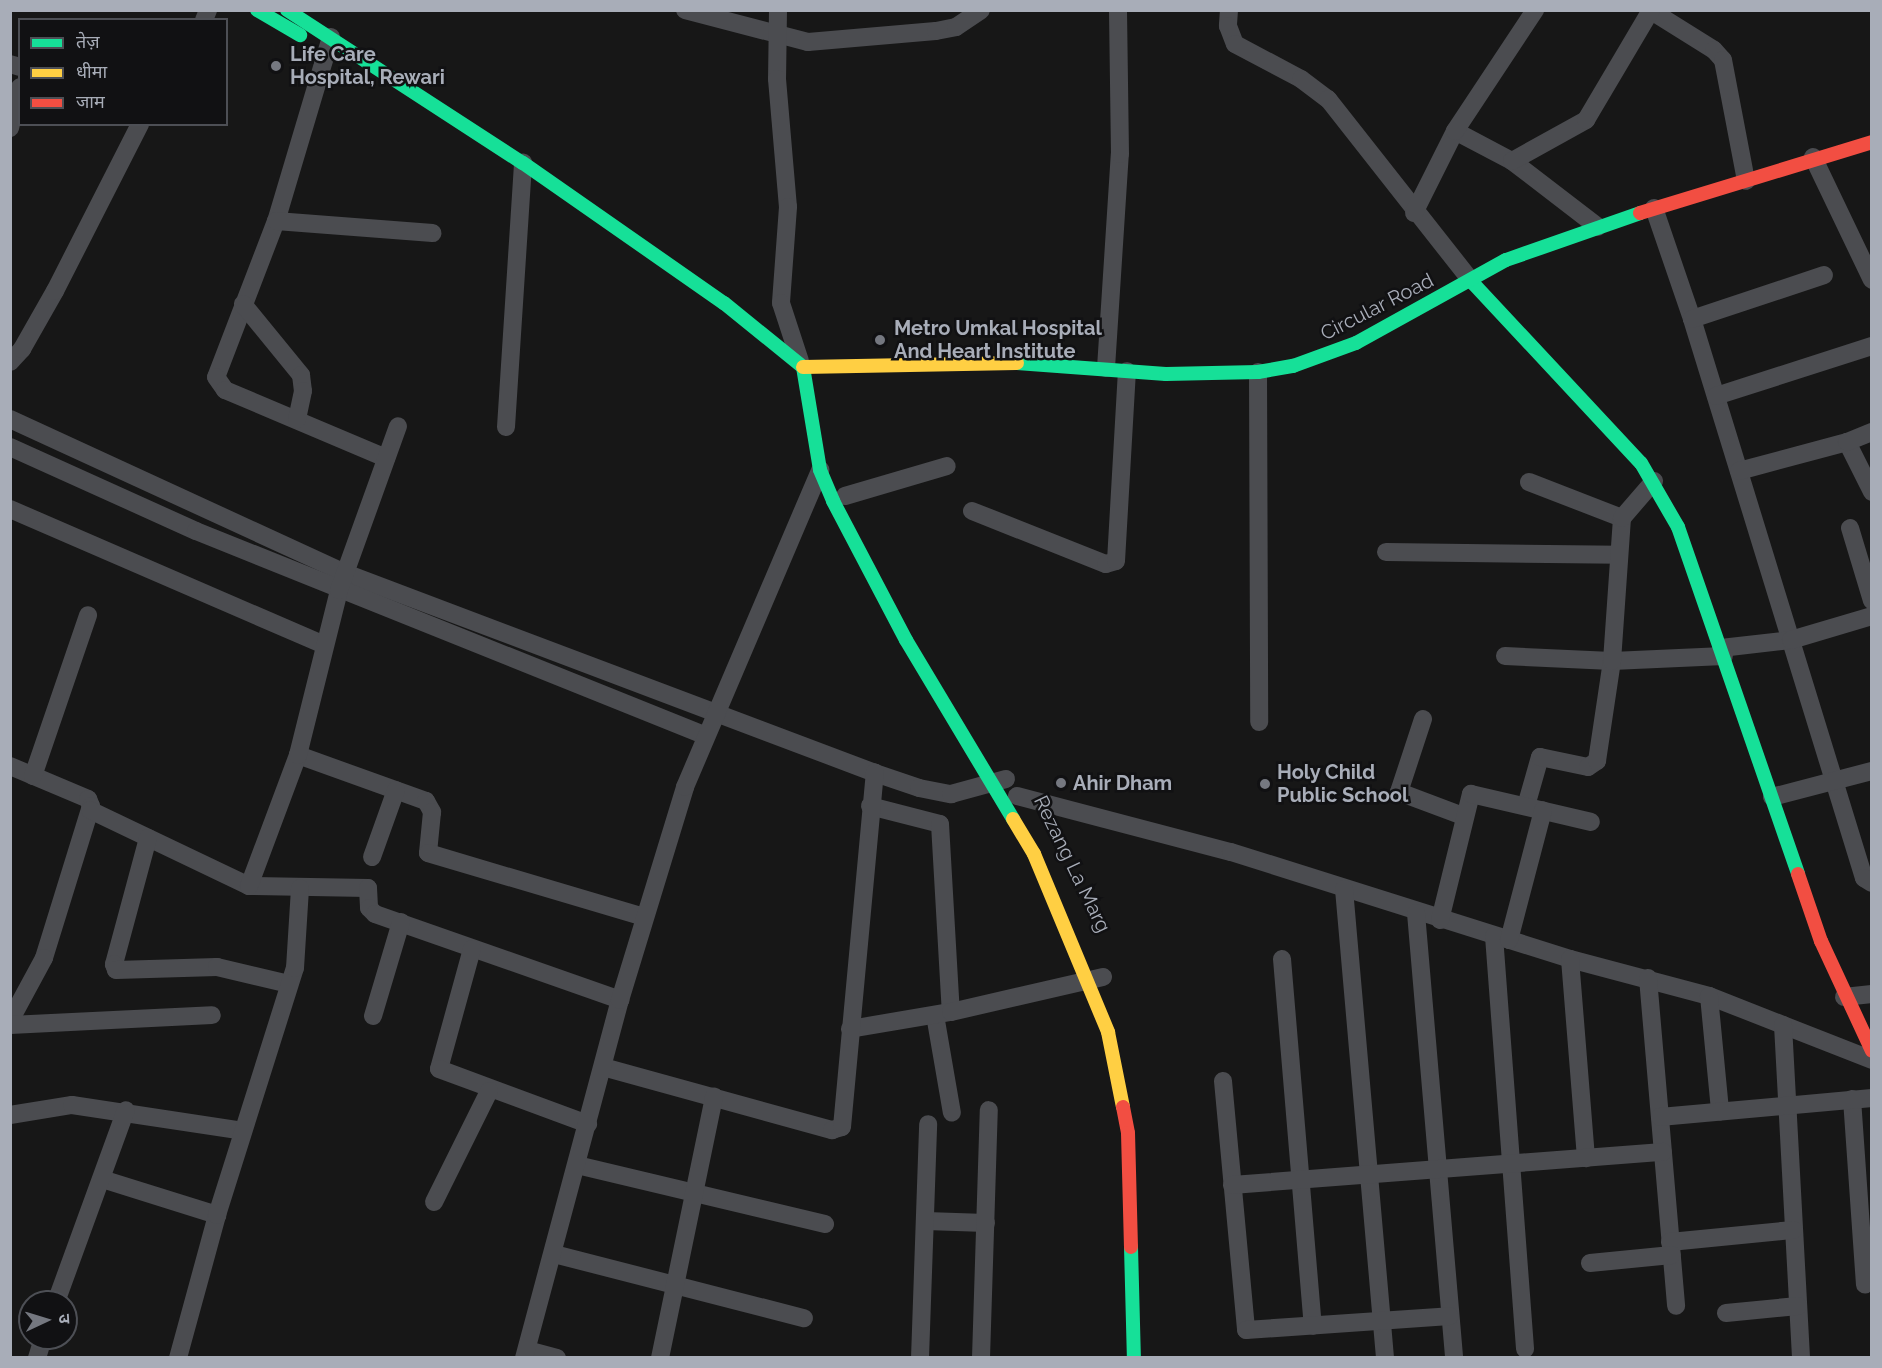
<!DOCTYPE html>
<html>
<head>
<meta charset="utf-8">
<style>
	body { margin:0 }
	#map { position:relative; width:1882px; height:1368px; overflow:hidden; background:#171717; font-family:Raleway,"Noto Sans Devanagari",sans-serif }
	div>[style] { position:absolute }
	.street>* { height:18px; margin:-9px; padding:0 9px; transform-origin:9px; border-radius:9px; background:#4b4c50 }
	.fast>* { height:14px; margin:-7px; padding:0 7px; transform-origin:7px; border-radius:7px; background:#16e098 }
	.slow>* { height:14px; margin:-7px; padding:0 7px; transform-origin:7px; border-radius:7px; background:#ffcf43 }
	.jam>* { height:14px; margin:-7px; padding:0 7px; transform-origin:7px; border-radius:7px; background:#f24e42 }
	.dots>* { width:16px; height:16px; translate:-50% -50%; box-sizing:border-box; border:3px solid #111113; border-radius:50% }
	span { translate:-50% -50%; white-space:nowrap; text-align:center; line-height:1.15; -webkit-text-stroke:5px #111113; paint-order:stroke }
	.poi-label { font-size:20px; color:#a8adb8; font-weight:700 }
	.left { translate:0 -50%; text-align:left }
	.street-label { font-size:20px; color:#a8adb8 }
	.frame { position:absolute; inset:0; border:12px solid #a8adb8; pointer-events:none }
	.legend { position:absolute; left:18px; top:18px; width:210px; height:108px; box-sizing:border-box; background:#111113; border:2px solid #4d4f55; margin:0; padding:8px 10px; list-style:none; font-size:18px; color:#a8adb8 }
	.legend li { display:flex; align-items:center; gap:12px; height:30px }
	.legend b { width:30px; border:2px solid #4d4f55 }
	.north { position:absolute; left:18px; top:1290px; width:60px; height:60px; box-sizing:border-box; background:#111113; border:2px solid #4d4f55; border-radius:50%; rotate:86deg; font-size:16px; font-weight:700; line-height:24px; text-align:center; color:#a8adb8 }
	.north::after { content:''; display:block; margin:auto; width:21px; height:27px; background:#757880; clip-path:polygon(50% 0,100% 100%,50% 72%,0 100%) }
</style>
</head>
<body>
<div id="map">
	<div class="street">
		<div style="left:685px;top:10px;width:127px;rotate:14.6deg"></div>
		<div style="left:808px;top:42px;width:128px;rotate:-4.9deg"></div>
		<div style="left:936px;top:31px;width:20px;rotate:-11deg"></div>
		<div style="left:956px;top:27px;width:30px;rotate:-34deg"></div>
		<div style="left:778px;top:10px;width:69px;rotate:90.8deg"></div>
		<div style="left:777px;top:79px;width:128px;rotate:85.1deg"></div>
		<div style="left:788px;top:207px;width:96px;rotate:94.2deg"></div>
		<div style="left:781px;top:303px;width:61px;rotate:71.9deg"></div>
		<div style="left:1229px;top:10px;width:16px;rotate:94deg"></div>
		<div style="left:1228px;top:26px;width:19px;rotate:69deg"></div>
		<div style="left:1235px;top:44px;width:75px;rotate:27.9deg"></div>
		<div style="left:1301px;top:79px;width:34px;rotate:37deg"></div>
		<div style="left:1328px;top:99px;width:231px;rotate:51.8deg"></div>
		<div style="left:1650px;top:10px;width:75px;rotate:32deg"></div>
		<div style="left:1714px;top:50px;width:13px;rotate:48deg"></div>
		<div style="left:1723px;top:60px;width:123px;rotate:79.2deg"></div>
		<div style="left:204px;top:20px;width:11px;rotate:-68deg"></div>
		<div style="left:331px;top:37px;width:192px;rotate:106.6deg"></div>
		<div style="left:276px;top:221px;width:167px;rotate:111deg"></div>
		<div style="left:216px;top:377px;width:16px;rotate:55deg"></div>
		<div style="left:225px;top:390px;width:175px;rotate:22.9deg"></div>
		<div style="left:10px;top:64px;width:10px;rotate:17deg"></div>
		<div style="left:10px;top:128px;width:42px;rotate:-76.3deg"></div>
		<div style="left:1455px;top:131px;width:64px;rotate:27.8deg"></div>
		<div style="left:1512px;top:161px;width:108px;rotate:37.5deg"></div>
		<div style="left:1813px;top:157px;width:136px;rotate:64.4deg"></div>
		<div style="left:1512px;top:161px;width:85px;rotate:-29deg"></div>
		<div style="left:1586px;top:120px;width:128px;rotate:-59.4deg"></div>
		<div style="left:1654px;top:208px;width:117px;rotate:71.1deg"></div>
		<div style="left:1692px;top:319px;width:585px;rotate:72.9deg"></div>
		<div style="left:1864px;top:878px;width:9px;rotate:32deg"></div>
		<div style="left:1414px;top:213px;width:92px;rotate:-63.4deg"></div>
		<div style="left:1455px;top:131px;width:145px;rotate:-56.5deg"></div>
		<div style="left:276px;top:221px;width:157px;rotate:4.4deg"></div>
		<div style="left:243px;top:304px;width:92px;rotate:50.8deg"></div>
		<div style="left:301px;top:375px;width:16px;rotate:83deg"></div>
		<div style="left:303px;top:391px;width:29px;rotate:102deg"></div>
		<div style="left:1692px;top:319px;width:139px;rotate:-18.4deg"></div>
		<div style="left:10px;top:362px;width:18px;rotate:-47deg"></div>
		<div style="left:22px;top:349px;width:67px;rotate:-60.4deg"></div>
		<div style="left:55px;top:291px;width:187px;rotate:-63deg"></div>
		<div style="left:1106px;top:368px;width:214px;rotate:-86.3deg"></div>
		<div style="left:1120px;top:154px;width:144px;rotate:-90.8deg"></div>
		<div style="left:1258px;top:372px;width:350px;rotate:89.8deg"></div>
		<div style="left:1716px;top:396px;width:164px;rotate:-17.8deg"></div>
		<div style="left:10px;top:419px;width:369px;rotate:24.7deg"></div>
		<div style="left:345px;top:573px;width:566px;rotate:20.67deg"></div>
		<div style="left:875px;top:773px;width:46px;rotate:18.8deg"></div>
		<div style="left:919px;top:788px;width:33px;rotate:11deg"></div>
		<div style="left:951px;top:794px;width:57px;rotate:-15.3deg"></div>
		<div style="left:506px;top:427px;width:265px;rotate:-86.3deg"></div>
		<div style="left:1847px;top:442px;width:56px;rotate:63.4deg"></div>
		<div style="left:10px;top:447px;width:204px;rotate:24.3deg"></div>
		<div style="left:196px;top:531px;width:547px;rotate:21.88deg"></div>
		<div style="left:1739px;top:471px;width:112px;rotate:-15deg"></div>
		<div style="left:1847px;top:442px;width:27px;rotate:-22deg"></div>
		<div style="left:1529px;top:482px;width:100px;rotate:21.2deg"></div>
		<div style="left:845px;top:496px;width:106px;rotate:-16.4deg"></div>
		<div style="left:10px;top:509px;width:342px;rotate:23.4deg"></div>
		<div style="left:972px;top:511px;width:144px;rotate:21.6deg"></div>
		<div style="left:1106px;top:564px;width:10px;rotate:-17deg"></div>
		<div style="left:1116px;top:561px;width:190px;rotate:-86.7deg"></div>
		<div style="left:1850px;top:528px;width:76px;rotate:73.2deg"></div>
		<div style="left:1386px;top:552px;width:233px;rotate:0.7deg"></div>
		<div style="left:1721px;top:648px;width:70px;rotate:-6.5deg"></div>
		<div style="left:1791px;top:640px;width:84px;rotate:-16.5deg"></div>
		<div style="left:1505px;top:656px;width:107px;rotate:2.7deg"></div>
		<div style="left:1612px;top:661px;width:112px;rotate:-2.6deg"></div>
		<div style="left:1423px;top:719px;width:77px;rotate:108.2deg"></div>
		<div style="left:1399px;top:792px;width:68px;rotate:20.6deg"></div>
		<div style="left:298px;top:755px;width:136px;rotate:19.8deg"></div>
		<div style="left:426px;top:801px;width:13px;rotate:61deg"></div>
		<div style="left:432px;top:812px;width:41px;rotate:95.6deg"></div>
		<div style="left:428px;top:853px;width:225px;rotate:16.5deg"></div>
		<div style="left:10px;top:766px;width:85px;rotate:22.9deg"></div>
		<div style="left:88px;top:799px;width:8px;rotate:67deg"></div>
		<div style="left:91px;top:806px;width:159px;rotate:107.2deg"></div>
		<div style="left:44px;top:958px;width:72px;rotate:118.4deg"></div>
		<div style="left:33px;top:776px;width:170px;rotate:-71.1deg"></div>
		<div style="left:1017px;top:796px;width:221px;rotate:14.7deg"></div>
		<div style="left:1231px;top:852px;width:355px;rotate:17.5deg"></div>
		<div style="left:1570px;top:959px;width:144px;rotate:14.9deg"></div>
		<div style="left:1709px;top:996px;width:175px;rotate:21.4deg"></div>
		<div style="left:1772px;top:797px;width:103px;rotate:-14.6deg"></div>
		<div style="left:870px;top:806px;width:72px;rotate:14.4deg"></div>
		<div style="left:940px;top:824px;width:188px;rotate:86.7deg"></div>
		<div style="left:1526px;top:806px;width:51px;rotate:-74.1deg"></div>
		<div style="left:1540px;top:757px;width:49px;rotate:11.8deg"></div>
		<div style="left:1588px;top:767px;width:11px;rotate:-34deg"></div>
		<div style="left:1597px;top:761px;width:101px;rotate:-81.5deg"></div>
		<div style="left:1612px;top:661px;width:143px;rotate:-86deg"></div>
		<div style="left:1622px;top:518px;width:49px;rotate:-49.1deg"></div>
		<div style="left:90px;top:810px;width:176px;rotate:25.5deg"></div>
		<div style="left:249px;top:886px;width:119px;rotate:1deg"></div>
		<div style="left:368px;top:888px;width:20px;rotate:87deg"></div>
		<div style="left:369px;top:908px;width:8px;rotate:45deg"></div>
		<div style="left:375px;top:914px;width:260px;rotate:19.3deg"></div>
		<div style="left:148px;top:838px;width:131px;rotate:105.1deg"></div>
		<div style="left:114px;top:964px;width:6px;rotate:72deg"></div>
		<div style="left:116px;top:970px;width:101px;rotate:-1.7deg"></div>
		<div style="left:217px;top:967px;width:74px;rotate:13.3deg"></div>
		<div style="left:372px;top:857px;width:71px;rotate:-70.3deg"></div>
		<div style="left:249px;top:886px;width:140px;rotate:-69.5deg"></div>
		<div style="left:298px;top:755px;width:170px;rotate:-76deg"></div>
		<div style="left:339px;top:590px;width:174px;rotate:-70.2deg"></div>
		<div style="left:1344px;top:889px;width:471px;rotate:85deg"></div>
		<div style="left:1416px;top:913px;width:447px;rotate:85.1deg"></div>
		<div style="left:1440px;top:920px;width:130px;rotate:-76.2deg"></div>
		<div style="left:1471px;top:794px;width:123px;rotate:13.1deg"></div>
		<div style="left:1494px;top:936px;width:414px;rotate:85.7deg"></div>
		<div style="left:1509px;top:940px;width:134px;rotate:-75.3deg"></div>
		<div style="left:472px;top:949px;width:124px;rotate:105.4deg"></div>
		<div style="left:439px;top:1069px;width:159px;rotate:20.3deg"></div>
		<div style="left:1282px;top:959px;width:368px;rotate:85.2deg"></div>
		<div style="left:1570px;top:959px;width:200px;rotate:85.4deg"></div>
		<div style="left:1648px;top:978px;width:329px;rotate:85.1deg"></div>
		<div style="left:1709px;top:996px;width:116px;rotate:84.5deg"></div>
		<div style="left:1844px;top:997px;width:28px;rotate:-6deg"></div>
		<div style="left:935px;top:1015px;width:99px;rotate:80.2deg"></div>
		<div style="left:373px;top:1016px;width:98px;rotate:-73.4deg"></div>
		<div style="left:10px;top:1025px;width:202px;rotate:-2.8deg"></div>
		<div style="left:1783px;top:1025px;width:333px;rotate:86.9deg"></div>
		<div style="left:850px;top:1029px;width:102px;rotate:-9.6deg"></div>
		<div style="left:951px;top:1012px;width:156px;rotate:-13deg"></div>
		<div style="left:603px;top:1067px;width:238px;rotate:15.4deg"></div>
		<div style="left:832px;top:1130px;width:10px;rotate:-17deg"></div>
		<div style="left:842px;top:1127px;width:356px;rotate:-84.7deg"></div>
		<div style="left:1223px;top:1081px;width:250px;rotate:84.7deg"></div>
		<div style="left:1246px;top:1330px;width:204px;rotate:-3.9deg"></div>
		<div style="left:1852px;top:1099px;width:186px;rotate:86deg"></div>
		<div style="left:10px;top:1115px;width:63px;rotate:-9.2deg"></div>
		<div style="left:72px;top:1105px;width:173px;rotate:8.6deg"></div>
		<div style="left:1660px;top:1117px;width:213px;rotate:-5.1deg"></div>
		<div style="left:577px;top:1165px;width:255px;rotate:13.4deg"></div>
		<div style="left:102px;top:1179px;width:121px;rotate:17.4deg"></div>
		<div style="left:1232px;top:1185px;width:432px;rotate:-4.4deg"></div>
		<div style="left:434px;top:1202px;width:124px;rotate:-63.6deg"></div>
		<div style="left:926px;top:1221px;width:60px;rotate:1.9deg"></div>
		<div style="left:1670px;top:1242px;width:124px;rotate:-5.6deg"></div>
		<div style="left:554px;top:1254px;width:258px;rotate:14.4deg"></div>
		<div style="left:1590px;top:1263px;width:82px;rotate:-5.6deg"></div>
		<div style="left:56px;top:1302px;width:204px;rotate:-70deg"></div>
		<div style="left:1726px;top:1313px;width:72px;rotate:-5.6deg"></div>
		<div style="left:527px;top:1350px;width:31px;rotate:15deg"></div>
		<div style="left:37px;top:1358px;width:21px;rotate:-73deg"></div>
		<div style="left:178px;top:1358px;width:148px;rotate:-74.7deg"></div>
		<div style="left:217px;top:1215px;width:259px;rotate:-72.5deg"></div>
		<div style="left:295px;top:968px;width:80px;rotate:-86.4deg"></div>
		<div style="left:524px;top:1358px;width:371px;rotate:-75deg"></div>
		<div style="left:620px;top:1000px;width:223px;rotate:-73deg"></div>
		<div style="left:685px;top:787px;width:345px;rotate:-66.9deg"></div>
		<div style="left:660px;top:1358px;width:267px;rotate:-78.3deg"></div>
		<div style="left:920px;top:1358px;width:234px;rotate:-88deg"></div>
		<div style="left:981px;top:1358px;width:248px;rotate:-88.2deg"></div>
	</div>
	<div class="fast">
		<div style="left:257px;top:10px;width:50px;rotate:30.2deg"></div>
		<div style="left:287px;top:10px;width:281px;rotate:33deg"></div>
		<div style="left:523px;top:163px;width:245px;rotate:34.9deg"></div>
		<div style="left:724px;top:303px;width:102px;rotate:39deg"></div>
		<div style="left:1471px;top:281px;width:249px;rotate:47deg"></div>
		<div style="left:1641px;top:463px;width:74px;rotate:60deg"></div>
		<div style="left:1678px;top:527px;width:367px;rotate:70.9deg"></div>
		<div style="left:1017px;top:363px;width:149px;rotate:4.2deg"></div>
		<div style="left:1166px;top:374px;width:92px;rotate:-1.2deg"></div>
		<div style="left:1258px;top:372px;width:36px;rotate:-10deg"></div>
		<div style="left:1293px;top:366px;width:67px;rotate:-20.1deg"></div>
		<div style="left:1356px;top:343px;width:171px;rotate:-29deg"></div>
		<div style="left:1506px;top:260px;width:142px;rotate:-19.3deg"></div>
		<div style="left:803px;top:367px;width:104px;rotate:80.6deg"></div>
		<div style="left:820px;top:470px;width:34px;rotate:67deg"></div>
		<div style="left:833px;top:501px;width:157px;rotate:62.3deg"></div>
		<div style="left:906px;top:640px;width:209px;rotate:59.1deg"></div>
		<div style="left:1131px;top:1247px;width:111px;rotate:88.5deg"></div>
	</div>
	<div class="slow">
		<div style="left:803px;top:367px;width:214px;rotate:-1.1deg"></div>
		<div style="left:1013px;top:819px;width:41px;rotate:59deg"></div>
		<div style="left:1034px;top:854px;width:193px;rotate:67.4deg"></div>
		<div style="left:1108px;top:1032px;width:76px;rotate:78.7deg"></div>
	</div>
	<div class="jam">
		<div style="left:1640px;top:213px;width:243px;rotate:-17deg"></div>
		<div style="left:1798px;top:874px;width:71px;rotate:71.1deg"></div>
		<div style="left:1821px;top:941px;width:121px;rotate:65.1deg"></div>
		<div style="left:1123px;top:1107px;width:26px;rotate:79deg"></div>
		<div style="left:1128px;top:1133px;width:114px;rotate:88.5deg"></div>
	</div>
	<div class="dots">
		<div style="left:276px;top:66px;background:#757880"></div>
		<div style="left:880px;top:340px;background:#757880"></div>
		<div style="left:1061px;top:783px;background:#757880"></div>
		<div style="left:1265px;top:784px;background:#757880"></div>
	</div>
	<div class="poi-label">
		<span class="left" style="left:290px;top:66px">Life Care<br>Hospital, Rewari</span>
		<span class="left" style="left:894px;top:340px">Metro Umkal Hospital<br>And Heart Institute</span>
		<span class="left" style="left:1277px;top:784px">Holy Child<br>Public School</span>
		<span class="left" style="left:1073px;top:783px">Ahir Dham</span>
	</div>
	<div class="street-label">
		<span style="left:1377px;top:307px;rotate:-27deg">Circular Road</span>
		<span style="left:1072px;top:864px;rotate:64deg">Rezang La Marg</span>
	</div>
	<div class="frame"></div>
	<ul class="legend">
	<li><b style="height:8px;background:#16e098"></b>तेज़</li>
	<li><b style="height:8px;background:#ffcf43"></b>धीमा</li>
	<li><b style="height:8px;background:#f24e42"></b>जाम</li>
	</ul>
	<div class="north">उ</div>
</div>
</body>
</html>
